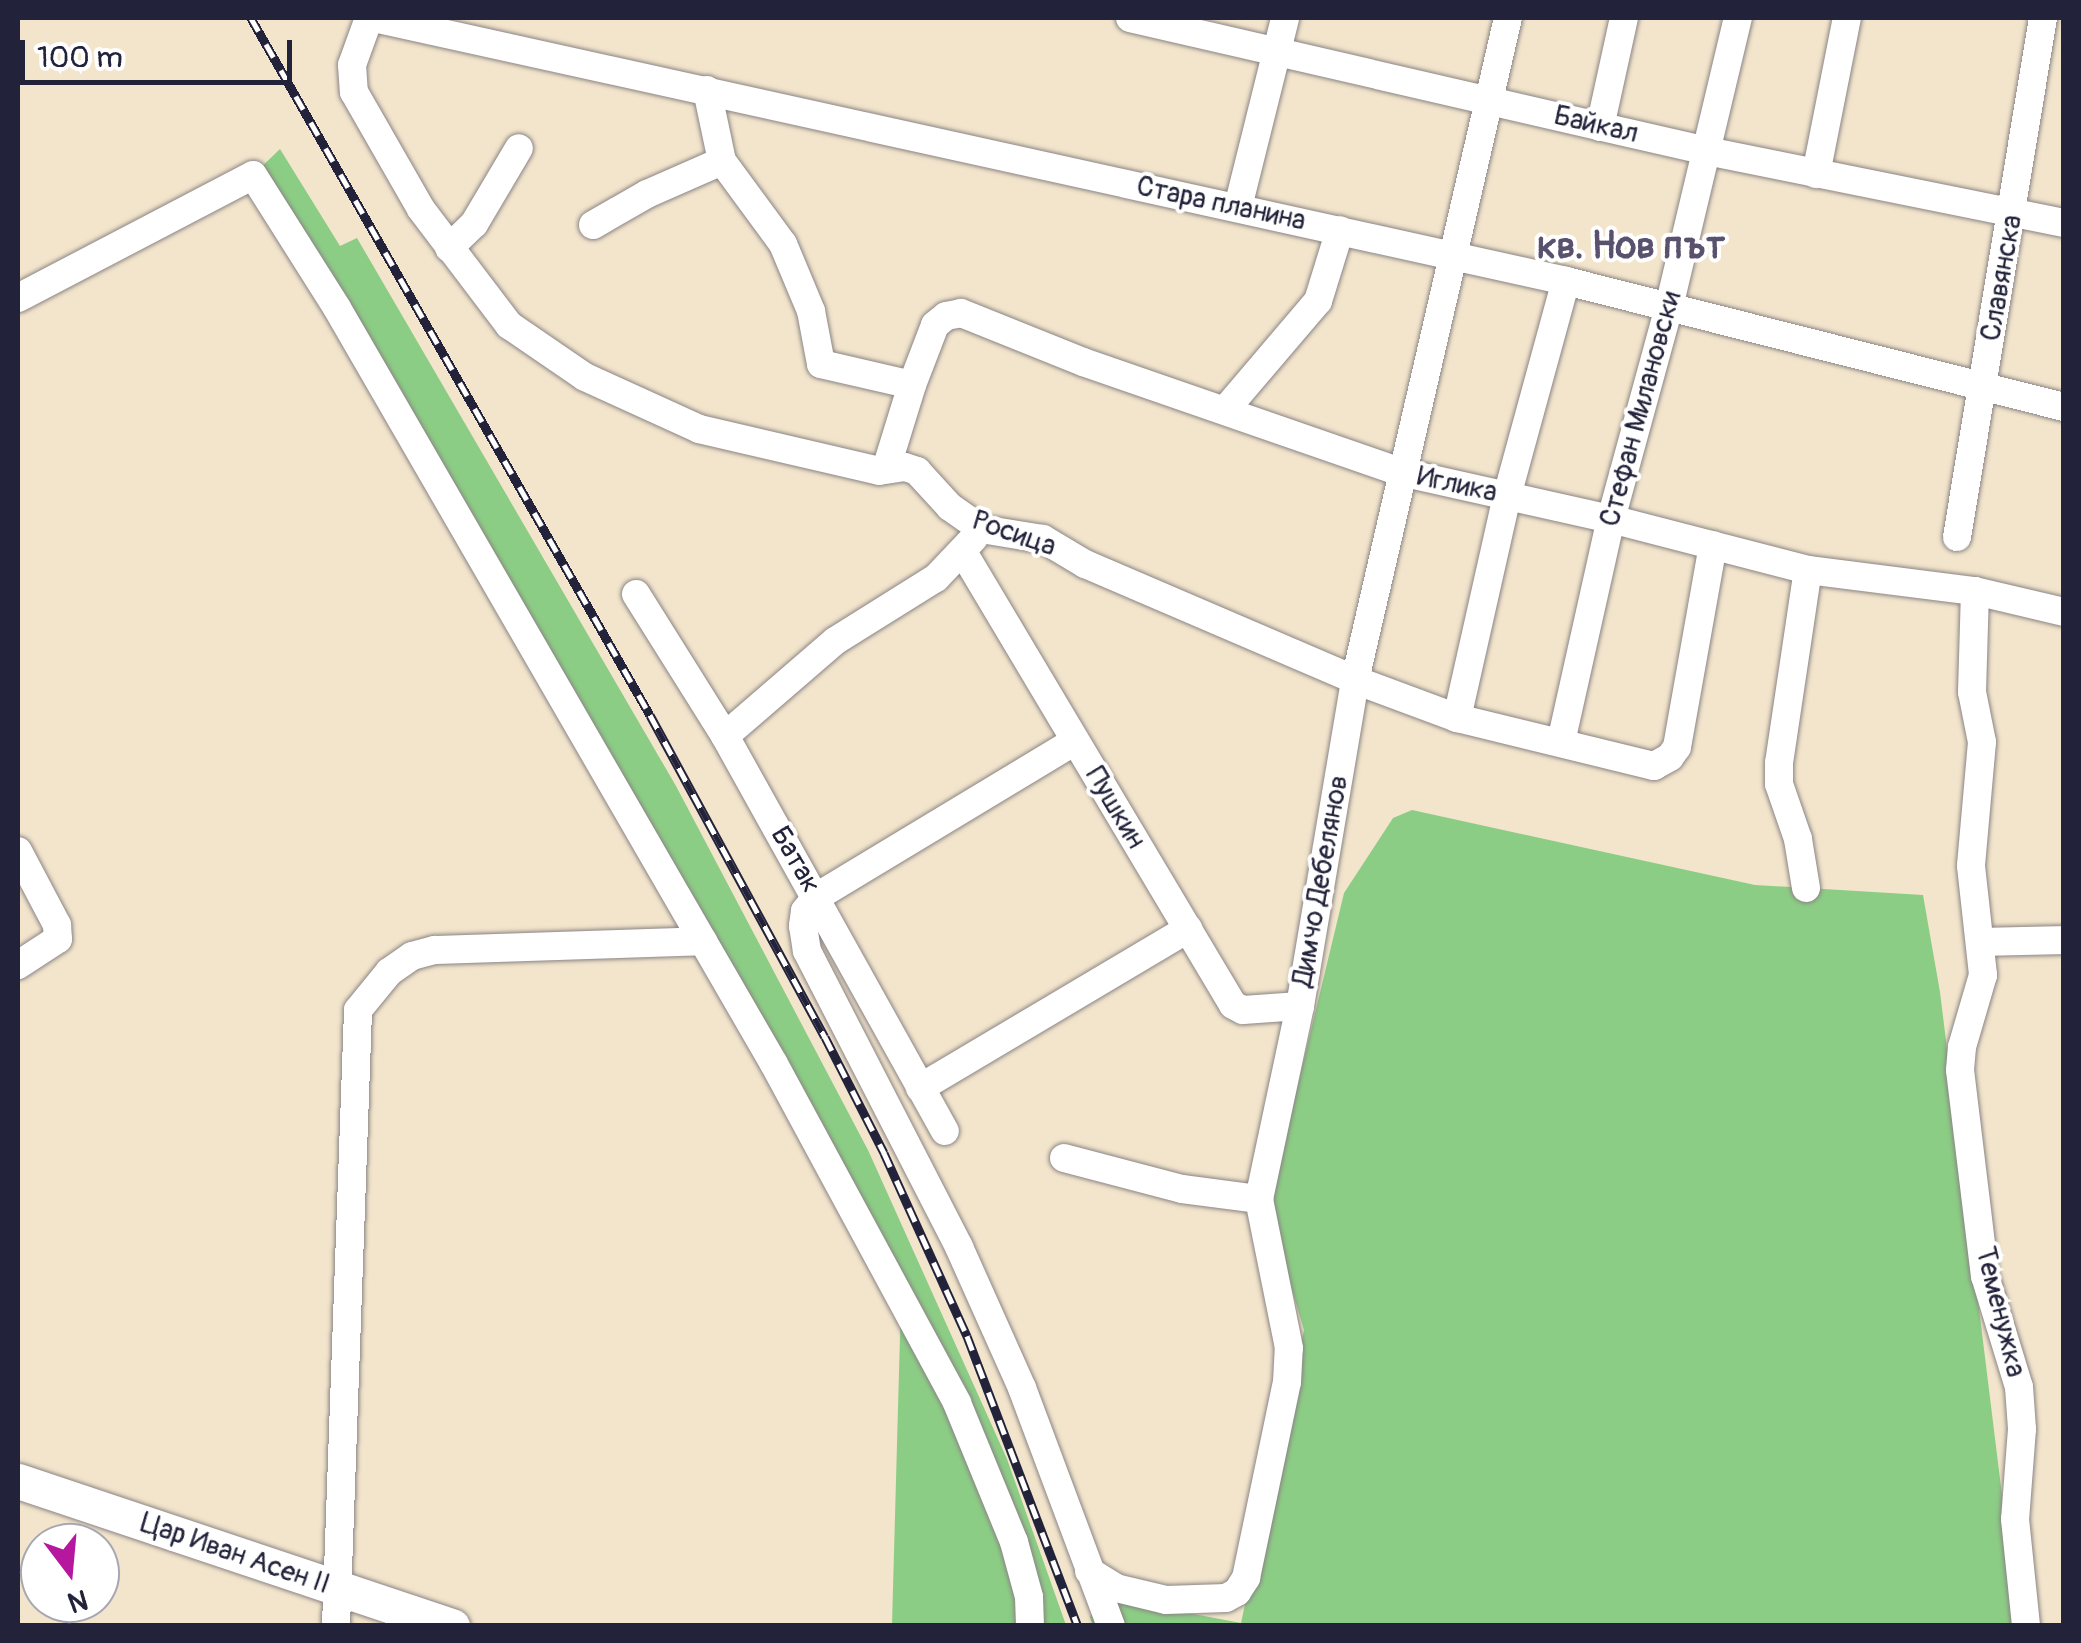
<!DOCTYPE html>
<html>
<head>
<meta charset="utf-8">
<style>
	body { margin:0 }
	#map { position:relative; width:2081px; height:1643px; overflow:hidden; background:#f3e5cc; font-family:Pangolin,sans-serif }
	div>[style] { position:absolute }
	.green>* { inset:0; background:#8ccd85 }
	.roads { filter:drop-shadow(0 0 2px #8a8484) drop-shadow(0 0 2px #8a8484) }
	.minor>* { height:28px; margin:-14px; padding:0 14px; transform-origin:14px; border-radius:14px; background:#fff }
	.major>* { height:35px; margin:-17.5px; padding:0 17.5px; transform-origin:17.5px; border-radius:17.5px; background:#fff }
	.rail>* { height:9px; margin-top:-4.5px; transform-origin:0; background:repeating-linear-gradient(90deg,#fff 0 15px,#22223b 0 30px); box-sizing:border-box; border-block:2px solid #22223b }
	span { translate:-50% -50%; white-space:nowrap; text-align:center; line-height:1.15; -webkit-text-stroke:8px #fff; paint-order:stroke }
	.street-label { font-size:28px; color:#22223b }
	.district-label { font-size:38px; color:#5a516e; font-weight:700 }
	.frame { position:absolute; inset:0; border:20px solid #22223b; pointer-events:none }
	.north { position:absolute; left:20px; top:1523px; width:100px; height:100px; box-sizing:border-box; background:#fff; border:2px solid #a7a7b1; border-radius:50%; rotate:164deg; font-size:28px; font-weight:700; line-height:40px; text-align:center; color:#22223b }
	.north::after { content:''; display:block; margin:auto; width:35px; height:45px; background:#b5179e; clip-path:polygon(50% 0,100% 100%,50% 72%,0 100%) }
	.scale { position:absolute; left:20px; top:40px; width:272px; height:45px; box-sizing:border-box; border:5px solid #22223b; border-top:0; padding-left:12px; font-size:30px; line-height:35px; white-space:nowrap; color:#22223b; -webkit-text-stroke:8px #fff; paint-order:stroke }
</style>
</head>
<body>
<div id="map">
	<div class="green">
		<div style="clip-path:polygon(280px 149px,340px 246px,357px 238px,676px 786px,868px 1150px,1007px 1459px,1066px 1625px,892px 1625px,901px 1299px,253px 175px)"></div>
		<div style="clip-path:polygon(1412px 810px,1755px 885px,1923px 895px,1940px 992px,2018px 1625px,1093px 1626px,1090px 1617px,1099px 1596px,1241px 1623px,1304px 1330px,1268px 1209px,1344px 893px,1393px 818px)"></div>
	</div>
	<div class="roads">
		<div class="minor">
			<div style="left:369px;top:18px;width:50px;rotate:109.9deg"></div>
			<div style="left:352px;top:65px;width:27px;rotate:86deg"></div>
			<div style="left:354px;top:92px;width:135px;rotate:60.2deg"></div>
			<div style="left:421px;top:209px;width:146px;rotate:52.8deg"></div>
			<div style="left:509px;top:325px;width:92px;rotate:34.4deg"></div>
			<div style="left:585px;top:377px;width:125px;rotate:24.5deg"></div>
			<div style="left:699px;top:429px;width:185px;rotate:13.1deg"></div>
			<div style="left:879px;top:471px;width:26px;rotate:-9deg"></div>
			<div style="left:905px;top:467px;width:13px;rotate:18deg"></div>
			<div style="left:917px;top:471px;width:49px;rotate:47.5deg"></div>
			<div style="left:950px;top:507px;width:38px;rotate:35deg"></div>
			<div style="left:981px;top:529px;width:63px;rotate:9.2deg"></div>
			<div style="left:1043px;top:539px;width:49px;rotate:30.8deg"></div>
			<div style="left:1085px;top:564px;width:294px;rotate:23.2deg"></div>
			<div style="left:1355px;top:680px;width:109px;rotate:20.4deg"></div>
			<div style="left:1457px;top:718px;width:203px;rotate:13.7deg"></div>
			<div style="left:1654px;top:766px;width:18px;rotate:-29deg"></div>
			<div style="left:1670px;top:757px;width:12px;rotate:-55deg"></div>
			<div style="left:1677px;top:747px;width:205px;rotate:-79.9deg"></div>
			<div style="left:374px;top:18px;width:1221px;rotate:12.44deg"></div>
			<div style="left:1566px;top:281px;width:514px;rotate:14.2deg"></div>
			<div style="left:1130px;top:18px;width:592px;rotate:12.98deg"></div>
			<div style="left:1707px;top:151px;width:364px;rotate:11.4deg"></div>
			<div style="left:707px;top:90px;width:73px;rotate:78.1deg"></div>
			<div style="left:722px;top:161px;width:103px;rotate:53.7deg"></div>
			<div style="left:783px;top:244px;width:73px;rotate:67.3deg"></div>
			<div style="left:811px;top:311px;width:54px;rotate:79.3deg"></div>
			<div style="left:821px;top:364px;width:93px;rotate:13deg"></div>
			<div style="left:912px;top:385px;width:88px;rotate:107.2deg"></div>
			<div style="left:1600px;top:127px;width:112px;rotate:-77.6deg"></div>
			<div style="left:1816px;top:174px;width:159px;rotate:-78.8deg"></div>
			<div style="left:1238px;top:207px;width:195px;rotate:-76deg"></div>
			<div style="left:593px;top:225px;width:62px;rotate:-29.9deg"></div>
			<div style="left:647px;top:194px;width:82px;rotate:-23.7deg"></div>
			<div style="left:449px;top:248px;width:35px;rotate:-44deg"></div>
			<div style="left:474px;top:224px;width:88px;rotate:-59.4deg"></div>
			<div style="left:18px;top:298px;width:265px;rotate:-27.6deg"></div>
			<div style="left:253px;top:175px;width:157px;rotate:57.7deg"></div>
			<div style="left:337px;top:308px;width:873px;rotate:59.97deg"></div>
			<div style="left:774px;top:1064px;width:385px;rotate:61.6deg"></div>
			<div style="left:957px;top:1403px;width:150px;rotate:67.7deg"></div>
			<div style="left:1014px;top:1542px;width:57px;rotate:74.7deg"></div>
			<div style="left:1029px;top:1597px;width:29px;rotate:88deg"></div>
			<div style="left:912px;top:385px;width:64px;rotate:-69deg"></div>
			<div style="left:935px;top:325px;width:14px;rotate:-39deg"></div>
			<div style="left:946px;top:316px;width:15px;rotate:-11deg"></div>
			<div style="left:961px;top:313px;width:131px;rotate:21.9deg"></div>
			<div style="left:1083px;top:362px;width:336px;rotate:19.1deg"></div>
			<div style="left:1400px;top:472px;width:216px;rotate:12.6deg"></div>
			<div style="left:1611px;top:519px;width:203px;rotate:14.5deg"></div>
			<div style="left:1808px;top:570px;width:168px;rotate:7.2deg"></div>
			<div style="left:1975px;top:591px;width:91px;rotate:13.3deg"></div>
			<div style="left:1226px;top:409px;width:142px;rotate:-49.6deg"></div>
			<div style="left:1318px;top:301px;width:74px;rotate:-72.8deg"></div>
			<div style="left:1957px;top:537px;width:526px;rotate:-80.59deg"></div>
			<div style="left:963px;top:552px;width:527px;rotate:59.2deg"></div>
			<div style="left:1233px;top:1005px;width:11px;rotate:27deg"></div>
			<div style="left:1243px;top:1010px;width:57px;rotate:-4deg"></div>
			<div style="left:1975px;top:591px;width:101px;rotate:91.7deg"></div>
			<div style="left:1972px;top:692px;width:51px;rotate:78.7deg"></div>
			<div style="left:1982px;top:742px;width:124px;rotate:95.1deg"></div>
			<div style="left:1971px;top:866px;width:110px;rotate:83.7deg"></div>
			<div style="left:1983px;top:975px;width:75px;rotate:106.3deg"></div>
			<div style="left:1962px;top:1047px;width:23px;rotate:95deg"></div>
			<div style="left:1960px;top:1070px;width:208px;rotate:83.1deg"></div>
			<div style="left:1985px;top:1276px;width:116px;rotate:73deg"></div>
			<div style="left:2019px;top:1387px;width:42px;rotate:85.9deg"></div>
			<div style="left:2022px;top:1429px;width:90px;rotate:94.4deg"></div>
			<div style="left:2015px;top:1519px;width:108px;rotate:84.1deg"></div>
			<div style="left:636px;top:594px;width:168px;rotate:57.9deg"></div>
			<div style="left:725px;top:736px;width:452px;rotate:60.9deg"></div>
			<div style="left:1457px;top:718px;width:228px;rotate:-77.3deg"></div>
			<div style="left:1507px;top:496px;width:223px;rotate:-74.7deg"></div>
			<div style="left:725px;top:736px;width:145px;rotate:-40.8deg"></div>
			<div style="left:835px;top:641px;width:119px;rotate:-32deg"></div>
			<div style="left:936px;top:578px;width:55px;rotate:-46.5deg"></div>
			<div style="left:1075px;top:741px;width:302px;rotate:148.9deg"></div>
			<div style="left:816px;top:897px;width:18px;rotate:128deg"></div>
			<div style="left:805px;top:911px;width:15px;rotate:98deg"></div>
			<div style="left:803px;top:926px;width:25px;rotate:81deg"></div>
			<div style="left:807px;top:951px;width:333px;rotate:62.8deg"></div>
			<div style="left:959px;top:1247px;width:154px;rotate:65.9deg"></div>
			<div style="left:1022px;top:1388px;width:254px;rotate:69.5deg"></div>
			<div style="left:1561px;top:742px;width:229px;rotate:-77.4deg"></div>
			<div style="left:1611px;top:519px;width:220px;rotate:-74.7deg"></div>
			<div style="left:1669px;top:307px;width:297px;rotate:-76.6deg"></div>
			<div style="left:18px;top:851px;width:84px;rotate:62.2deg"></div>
			<div style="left:57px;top:925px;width:14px;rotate:86deg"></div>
			<div style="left:58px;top:939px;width:48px;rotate:147deg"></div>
			<div style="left:1806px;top:888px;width:50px;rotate:-99.3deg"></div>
			<div style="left:1798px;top:839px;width:58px;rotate:-109.1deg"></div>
			<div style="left:1779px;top:784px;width:21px;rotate:-90deg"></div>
			<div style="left:1779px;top:763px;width:195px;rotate:-81.5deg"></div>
			<div style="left:1982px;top:942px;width:82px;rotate:-1.4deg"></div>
			<div style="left:920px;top:1088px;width:312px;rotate:-30.7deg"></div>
			<div style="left:1064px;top:1158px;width:122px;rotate:14.7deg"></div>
			<div style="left:1182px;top:1189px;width:78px;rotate:7.4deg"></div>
			<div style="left:1089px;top:1571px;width:32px;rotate:32deg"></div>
			<div style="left:1116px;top:1588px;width:51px;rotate:13.5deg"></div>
			<div style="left:1166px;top:1600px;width:60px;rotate:-1.9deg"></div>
			<div style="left:1226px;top:1598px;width:13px;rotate:-29deg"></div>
			<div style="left:1237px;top:1592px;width:17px;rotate:-57deg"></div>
			<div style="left:1246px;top:1578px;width:200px;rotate:-78.2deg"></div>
			<div style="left:1287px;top:1382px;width:34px;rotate:-87deg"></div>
			<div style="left:1289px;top:1348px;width:152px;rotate:-101.4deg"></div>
			<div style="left:1259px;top:1199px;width:197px;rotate:-78deg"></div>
			<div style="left:1300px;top:1006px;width:331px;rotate:-80.4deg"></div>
			<div style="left:1355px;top:680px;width:679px;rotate:-76.99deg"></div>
			<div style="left:336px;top:1626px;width:616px;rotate:-87.95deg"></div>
			<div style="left:358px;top:1010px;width:49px;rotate:-50.8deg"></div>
			<div style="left:389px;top:972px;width:28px;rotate:-35deg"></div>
			<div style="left:412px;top:956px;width:24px;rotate:-15deg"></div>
			<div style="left:435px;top:950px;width:268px;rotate:-1.9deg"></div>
		</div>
		<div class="major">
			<div style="left:18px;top:1481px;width:458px;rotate:18.5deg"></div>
		</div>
	</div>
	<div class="rail">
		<div style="left:251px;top:18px;width:803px;rotate:60.21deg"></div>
		<div style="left:650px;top:715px;width:366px;rotate:61.5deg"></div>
		<div style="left:825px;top:1037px;width:130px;rotate:63deg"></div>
		<div style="left:884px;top:1153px;width:201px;rotate:65.6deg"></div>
		<div style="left:967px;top:1336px;width:311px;rotate:69.1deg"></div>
	</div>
	<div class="street-label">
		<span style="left:1596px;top:125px;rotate:13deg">Байкал</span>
		<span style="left:1221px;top:204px;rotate:12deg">Стара планина</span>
		<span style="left:2002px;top:278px;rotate:-80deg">Славянска</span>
		<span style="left:1641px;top:409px;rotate:-75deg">Стефан Милановски</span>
		<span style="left:1457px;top:485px;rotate:12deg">Иглика</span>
		<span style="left:1014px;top:534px;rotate:19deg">Росица</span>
		<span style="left:1115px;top:808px;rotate:59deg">Пушкин</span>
		<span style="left:795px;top:860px;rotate:60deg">Батак</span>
		<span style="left:1321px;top:881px;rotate:-80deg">Димчо Дебелянов</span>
		<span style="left:2000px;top:1312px;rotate:76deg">Теменужка</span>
		<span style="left:235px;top:1554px;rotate:19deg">Цар Иван Асен II</span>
	</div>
	<div class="district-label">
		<span style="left:1631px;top:247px">кв. Нов път</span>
	</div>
	<div class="frame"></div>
	<div class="north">N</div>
	<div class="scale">100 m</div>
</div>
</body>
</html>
